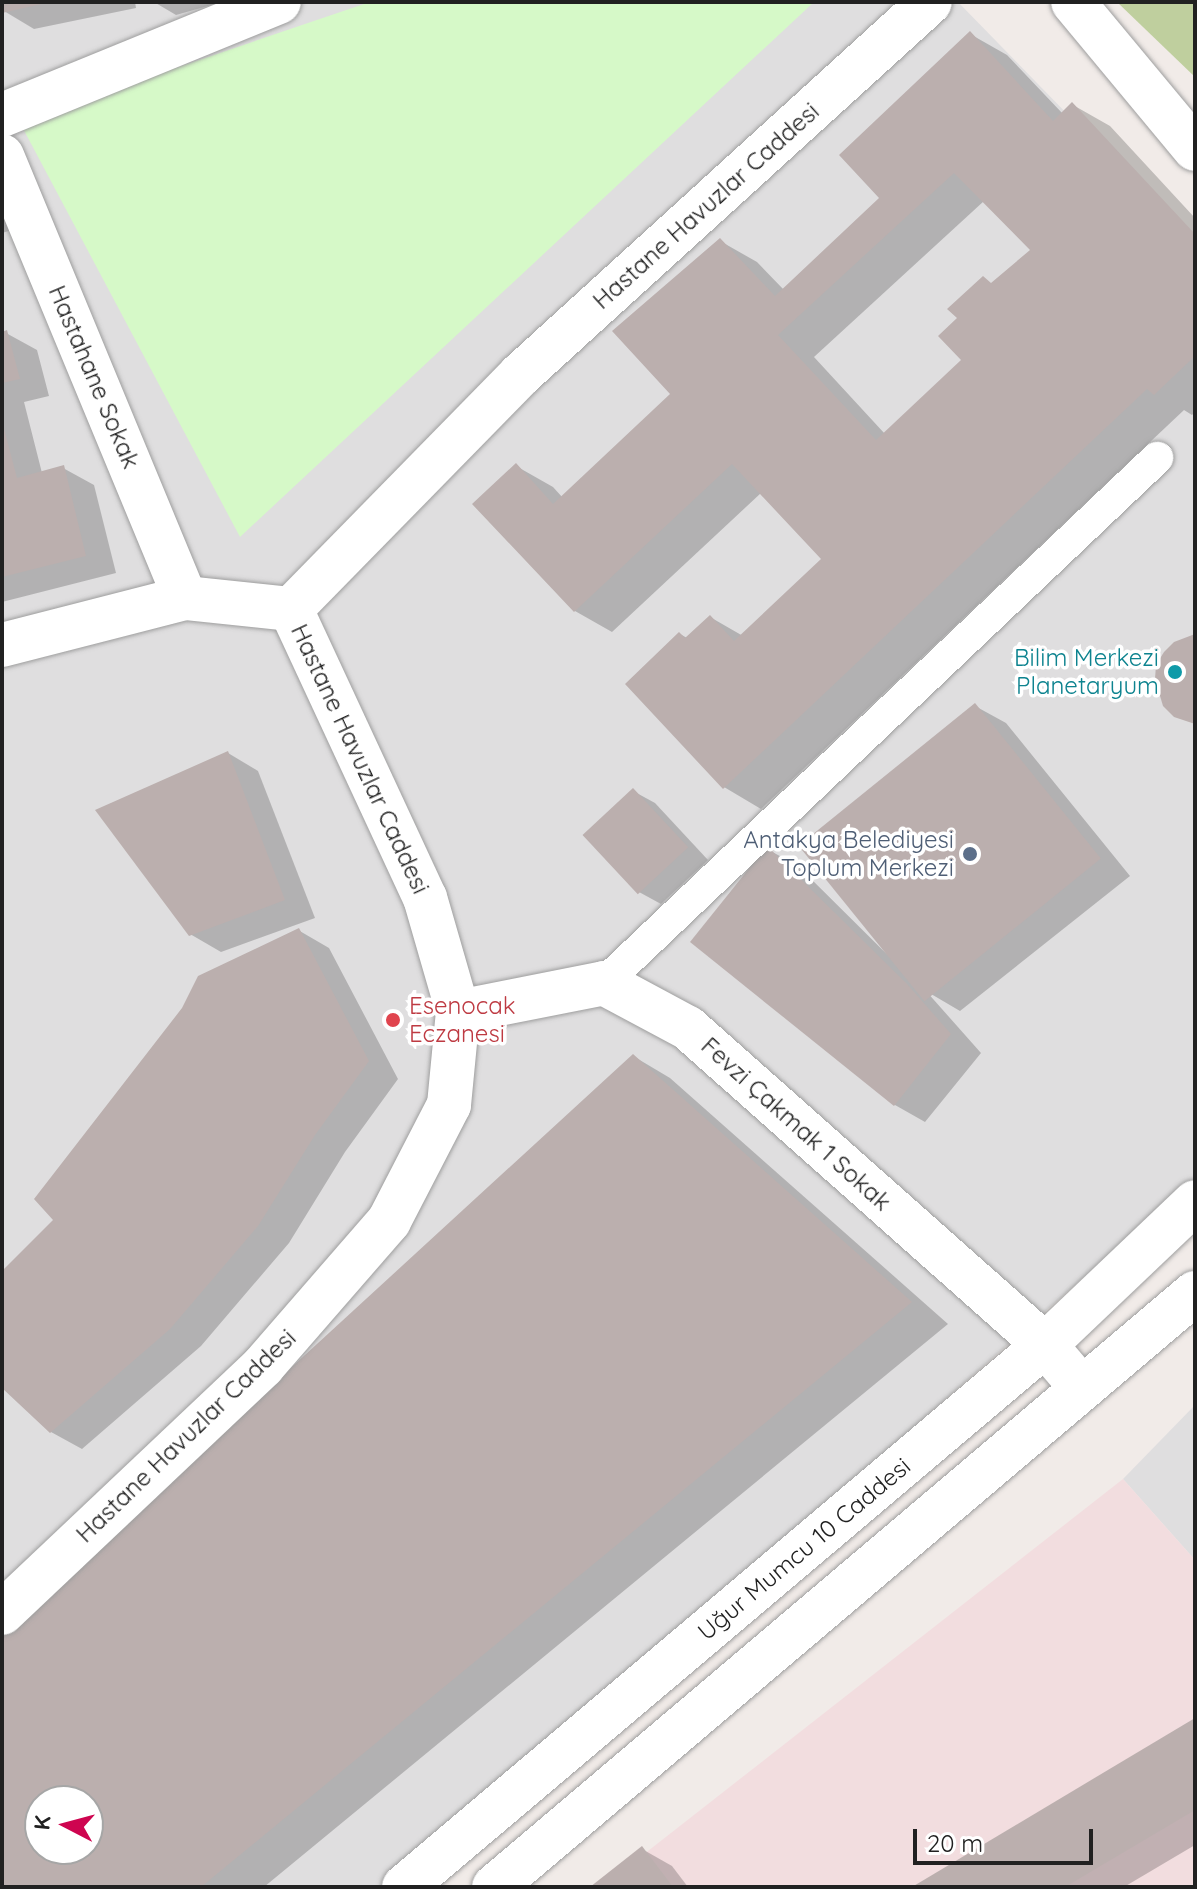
<!DOCTYPE html>
<html>
<head>
<meta charset="utf-8">
<style>
	body { margin:0 }
	#map { position:relative; width:1197px; height:1889px; overflow:hidden; background:#f1ebe8; font-family:Quicksand,sans-serif }
	div>[style] { position:absolute }
	.residential>* { inset:0; background:#dfdedf }
	.military>* { inset:0; background:#f2dddf }
	.forest>* { inset:0; background:#bfcf9e }
	.park>* { inset:0; background:#d6f9c8 }
	.shadow>* { inset:0; background:#0003 }
	.building>* { inset:0; background:#bbafae; transform-origin:0 0 }
	.roads { filter:drop-shadow(0 0 2px #9e9e9e) drop-shadow(0 0 2px #9e9e9e) }
	.service>* { height:32px; margin:-16px; padding:0 16px; transform-origin:16px; border-radius:16px; background:#fff }
	.minor>* { height:44px; margin:-22px; padding:0 22px; transform-origin:22px; border-radius:22px; background:#fff }
	.tertiary>* { height:44px; margin:-22px; padding:0 22px; transform-origin:22px; border-radius:22px; background:#fff }
	.dots>* { width:22px; height:22px; translate:-50% -50%; box-sizing:border-box; border:4px solid #fff; border-radius:50% }
	span { translate:-50% -50%; white-space:nowrap; text-align:center; line-height:1.15; -webkit-text-stroke:7px #fff; paint-order:stroke }
	.street-label { font-size:24px; color:#212121 }
	.culture-label { font-size:24px; color:#0d838f }
	.right { translate:-100% -50%; text-align:right }
	.service-label { font-size:24px; color:#4e5e75 }
	.health-label { font-size:24px; color:#be3a42 }
	.left { translate:0 -50%; text-align:left }
	.frame { position:absolute; inset:0; border:4px solid #212121; pointer-events:none }
	.north { position:absolute; left:24px; top:1785px; width:80px; height:80px; box-sizing:border-box; background:#fff; border:2px solid #a6a6a6; border-radius:50%; rotate:276deg; font-size:22px; font-weight:700; line-height:32px; text-align:center; color:#212121 }
	.north::after { content:''; display:block; margin:auto; width:28px; height:36px; background:#ce0550; clip-path:polygon(50% 0,100% 100%,50% 72%,0 100%) }
	.scale { position:absolute; left:913px; top:1829px; width:180px; height:36px; box-sizing:border-box; border:4px solid #212121; border-top:0; padding-left:10px; font-size:24px; line-height:28px; white-space:nowrap; color:#212121; -webkit-text-stroke:6px #fff; paint-order:stroke }
</style>
</head>
<body>
<div id="map">
	<div class="residential">
		<div style="clip-path:polygon(evenodd,2px 2px,958px 2px,1195px 245px,1195px 1179px,668px 1644px,378px 1887px,2px 1887px,2px 2px,40px 1801px,88px 1801px,88px 1849px,40px 1849px,40px 1801px)"></div>
		<div style="clip-path:polygon(1195px 1405px,1195px 1560px,1123px 1479px)"></div>
	</div>
	<div class="military">
		<div style="clip-path:polygon(1123px 1479px,1195px 1560px,1195px 1887px,602px 1887px)"></div>
	</div>
	<div class="forest">
		<div style="clip-path:polygon(1117px 2px,1195px 2px,1195px 77px)"></div>
	</div>
	<div class="park">
		<div style="clip-path:polygon(370px 2px,814px 2px,240px 537px,19px 121px)"></div>
	</div>
	<div class="shadow">
		<div style="clip-path:polygon(2px 2px,135px 2px,136px 8px,34px 29px,4px 11px)"></div>
		<div style="clip-path:polygon(154px 2px,222px 2px,176px 15px)"></div>
		<div style="clip-path:polygon(evenodd,970px 34px,1007px 55px,1063px 114px,1073px 105px,1110px 126px,1195px 218px,1195px 412px,1192px 415px,1184px 410px,761px 809px,724px 787px,680px 634px,687px 638px,710px 617px,743px 636px,824px 559px,761px 493px,612px 632px,575px 611px,475px 504px,516px 466px,553px 487px,563px 498px,673px 394px,720px 241px,757px 262px,784px 290px,882px 198px,970px 34px,984px 201px,1033px 250px,993px 284px,964px 360px,885px 434px,814px 357px,984px 201px)"></div>
		<div style="clip-path:polygon(2px 164px,22px 227px,2px 233px)"></div>
		<div style="clip-path:polygon(6px 333px,37px 350px,49px 396px,24px 402px,42px 473px,63px 468px,94px 485px,116px 573px,2px 602px,2px 334px)"></div>
		<div style="clip-path:polygon(975px 706px,1006px 723px,1130px 876px,960px 1011px,926px 991px,981px 1053px,925px 1122px,895px 1105px,767px 849px,798px 866px,922px 989px)"></div>
		<div style="clip-path:polygon(228px 753px,258px 771px,315px 918px,221px 952px,190px 934px)"></div>
		<div style="clip-path:polygon(633px 791px,655px 803px,708px 860px,661px 904px,639px 892px)"></div>
		<div style="clip-path:polygon(298px 930px,329px 948px,398px 1079px,345px 1152px,289px 1243px,201px 1346px,82px 1449px,51px 1432px,2px 1386px,2px 1274px,56px 1220px)"></div>
		<div style="clip-path:polygon(evenodd,633px 1056px,670px 1078px,948px 1324px,264px 1887px,2px 1887px,2px 1636px,633px 1056px,40px 1801px,88px 1801px,88px 1849px,40px 1849px,40px 1801px)"></div>
		<div style="clip-path:polygon(1195px 1720px,1195px 1845px,1124px 1887px,916px 1887px)"></div>
		<div style="clip-path:polygon(642px 1849px,672px 1866px,688px 1887px,593px 1887px)"></div>
	</div>
	<div class="building">
		<div style="clip-path:polygon(2px 2px,46px 2px,46px 3px,2px 13px)"></div>
		<div style="clip-path:polygon(evenodd,970px 31px,1053px 121px,1072px 102px,1195px 234px,1195px 356px,1154px 395px,1147px 389px,723px 789px,625px 684px,679px 632px,685px 638px,710px 615px,734px 641px,821px 559px,732px 464px,574px 612px,472px 504px,516px 463px,553px 504px,670px 394px,612px 331px,720px 238px,775px 296px,879px 198px,839px 155px,970px 31px,954px 173px,1030px 250px,991px 283px,983px 276px,947px 309px,957px 318px,938px 336px,961px 360px,876px 440px,778px 335px,954px 173px)"></div>
		<div style="clip-path:polygon(7px 330px,20px 379px,2px 383px,2px 332px)"></div>
		<div style="clip-path:polygon(2px 421px,17px 478px,64px 465px,86px 556px,2px 577px)"></div>
		<div style="clip-path:polygon(1195px 634px,1195px 724px,1174px 717px,1163px 706px,1155px 679px,1156px 665px,1164px 652px,1174px 642px)"></div>
		<div style="left:975px;top:703px;width:200px;height:227px;rotate:51deg"></div>
		<div style="clip-path:polygon(228px 751px,285px 900px,189px 936px,95px 810px)"></div>
		<div style="left:633px;top:788px;width:81px;height:69px;rotate:47deg"></div>
		<div style="clip-path:polygon(767px 846px,907px 984px,951px 1034px,894px 1106px,690px 942px)"></div>
		<div style="clip-path:polygon(299px 928px,369px 1061px,315px 1135px,258px 1226px,170px 1329px,50px 1433px,2px 1388px,2px 1271px,53px 1220px,34px 1199px,182px 1008px,198px 976px)"></div>
		<div style="clip-path:polygon(evenodd,633px 1054px,912px 1302px,201px 1887px,2px 1887px,2px 1633px,633px 1054px,40px 1801px,88px 1801px,88px 1849px,40px 1849px,40px 1801px)"></div>
		<div style="clip-path:polygon(1195px 1718px,1195px 1810px,1065px 1887px,912px 1887px)"></div>
		<div style="clip-path:polygon(642px 1846px,673px 1887px,590px 1887px)"></div>
	</div>
	<div class="roads">
		<div class="service">
			<div style="left:604px;top:983px;width:763px;rotate:-43.51deg"></div>
		</div>
		<div class="minor">
			<div style="left:1073px;top:2px;width:191px;rotate:50.3deg"></div>
			<div style="left:2px;top:115px;width:299px;rotate:-22.2deg"></div>
			<div style="left:2px;top:156px;width:478px;rotate:67.5deg"></div>
			<div style="left:2px;top:645px;width:189px;rotate:-14.4deg"></div>
			<div style="left:185px;top:598px;width:107px;rotate:5.9deg"></div>
			<div style="left:458px;top:1012px;width:149px;rotate:-11.2deg"></div>
			<div style="left:604px;top:983px;width:95px;rotate:28.2deg"></div>
			<div style="left:688px;top:1028px;width:477px;rotate:41.6deg"></div>
			<div style="left:1045px;top:1345px;width:55px;rotate:49.4deg"></div>
			<div style="left:2px;top:1613px;width:359px;rotate:-43.4deg"></div>
			<div style="left:263px;top:1366px;width:192px;rotate:-49deg"></div>
			<div style="left:389px;top:1221px;width:131px;rotate:-62.7deg"></div>
			<div style="left:449px;top:1105px;width:93px;rotate:-84.5deg"></div>
			<div style="left:458px;top:1012px;width:119px;rotate:-106.1deg"></div>
			<div style="left:425px;top:898px;width:319px;rotate:-114.9deg"></div>
			<div style="left:291px;top:609px;width:327px;rotate:-45.6deg"></div>
			<div style="left:520px;top:375px;width:554px;rotate:-42.29deg"></div>
		</div>
		<div class="tertiary">
			<div style="left:404px;top:1887px;width:839px;rotate:-40.22deg"></div>
			<div style="left:1045px;top:1345px;width:207px;rotate:-43.6deg"></div>
			<div style="left:494px;top:1887px;width:919px;rotate:-40.28deg"></div>
		</div>
	</div>
	<div class="dots">
		<div style="left:1175px;top:672px;background:#0f9aa8"></div>
		<div style="left:970px;top:854px;background:#5c6f8a"></div>
		<div style="left:393px;top:1020px;background:#e0444e"></div>
	</div>
	<div class="street-label">
		<span style="left:706px;top:206px;rotate:-42deg">Hastane Havuzlar Caddesi</span>
		<span style="left:94px;top:377px;rotate:67deg">Hastahane Sokak</span>
		<span style="left:360px;top:759px;rotate:65deg">Hastane Havuzlar Caddesi</span>
		<span style="left:796px;top:1124px;rotate:42deg">Fevzi Çakmak 1 Sokak</span>
		<span style="left:186px;top:1436px;rotate:-44deg">Hastane Havuzlar Caddesi</span>
		<span style="left:804px;top:1549px;rotate:-40deg">Uğur Mumcu 10 Caddesi</span>
	</div>
	<div class="culture-label">
		<span class="right" style="left:1159px;top:672px">Bilim Merkezi<br>Planetaryum</span>
	</div>
	<div class="service-label">
		<span class="right" style="left:954px;top:854px">Antakya Belediyesi<br>Toplum Merkezi</span>
	</div>
	<div class="health-label">
		<span class="left" style="left:409px;top:1020px">Esenocak<br>Eczanesi</span>
	</div>
	<div class="frame"></div>
	<div class="north">K</div>
	<div class="scale">20 m</div>
</div>
</body>
</html>
